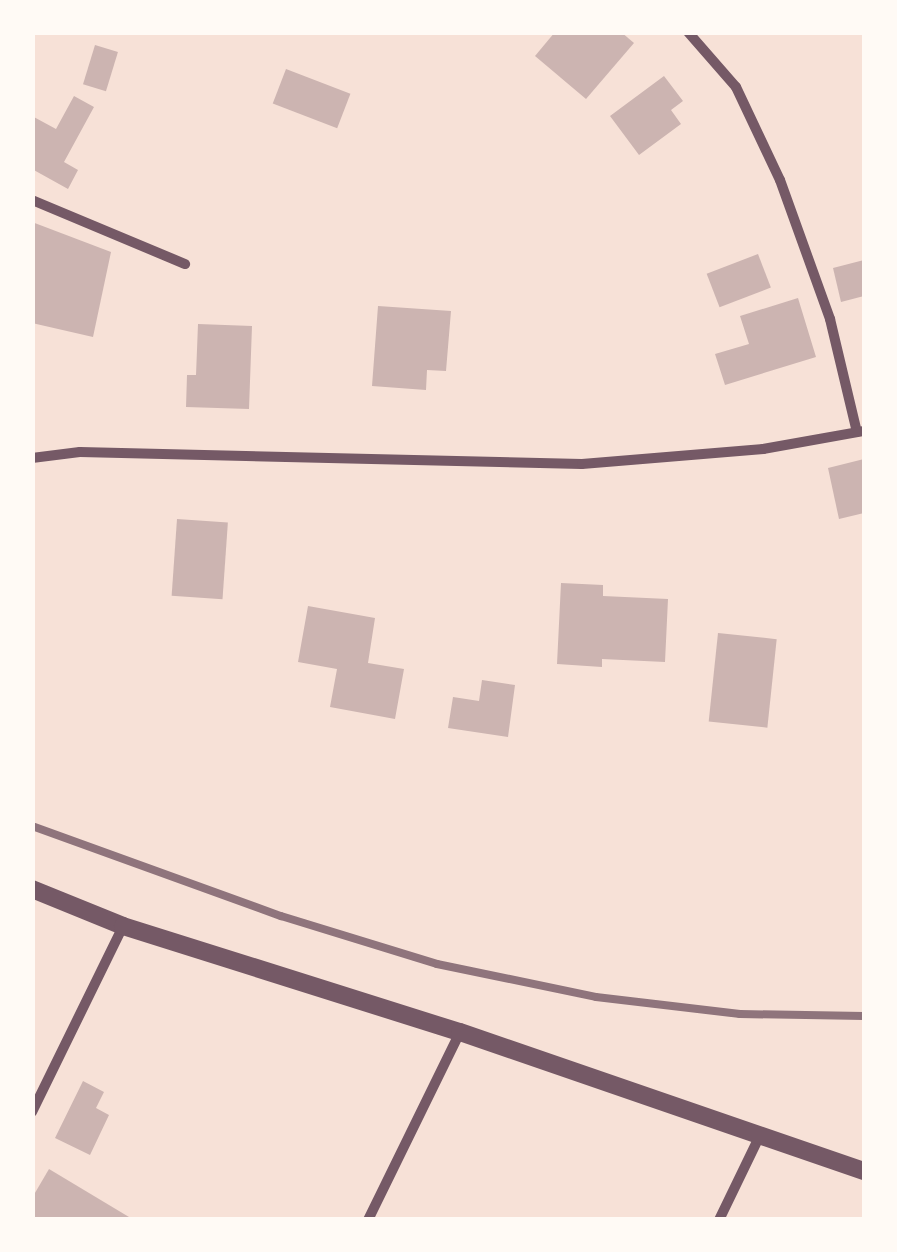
<!DOCTYPE html>
<html>
<head>
<meta charset="utf-8">
<style>
	body { margin:0 }
	#map { position:relative; width:897px; height:1252px; overflow:hidden; background:#f7e1d7; font-family:"Alegreya Sans",sans-serif }
	div>[style] { position:absolute }
	.building>* { inset:0; background:#ccb4b1; transform-origin:0 0 }
	.minor>* { height:10px; margin:-5px; padding:0 5px; transform-origin:5px; border-radius:5px; background:#755966 }
	.tertiary>* { height:18px; margin:-9px; padding:0 9px; transform-origin:9px; border-radius:9px; background:#755966 }
	.rail>* { height:8px; margin:-4px; padding:0 4px; transform-origin:4px; border-radius:4px; background:#8f747c }
	span { translate:-50% -50%; white-space:nowrap; text-align:center; line-height:1.15; -webkit-text-stroke:10px #fffaf5; paint-order:stroke }
	.frame { position:absolute; inset:0; border:35px solid #fffaf5; pointer-events:none }
</style>
</head>
<body>
<div id="map">
	<div class="building">
		<div style="clip-path:polygon(555px 32px,621px 32px,634px 43px,586px 99px,535px 56px)"></div>
		<div style="left:95px;top:45px;width:24px;height:41px;rotate:17deg"></div>
		<div style="left:286px;top:69px;width:69px;height:37px;rotate:21deg"></div>
		<div style="clip-path:polygon(664px 76px,683px 101px,671px 110px,681px 124px,639px 155px,610px 116px)"></div>
		<div style="clip-path:polygon(74px 96px,94px 107px,64px 162px,78px 170px,68px 189px,32px 169px,32px 116px,56px 129px)"></div>
		<div style="clip-path:polygon(32px 222px,111px 252px,93px 337px,32px 323px)"></div>
		<div style="left:758px;top:254px;width:36px;height:55px;rotate:69deg"></div>
		<div style="clip-path:polygon(864px 260px,864px 296px,841px 302px,833px 268px)"></div>
		<div style="clip-path:polygon(798px 298px,816px 357px,725px 385px,715px 354px,749px 344px,740px 316px)"></div>
		<div style="clip-path:polygon(378px 306px,451px 311px,446px 371px,427px 370px,426px 390px,372px 386px)"></div>
		<div style="clip-path:polygon(198px 324px,252px 326px,249px 409px,186px 407px,187px 375px,196px 375px)"></div>
		<div style="clip-path:polygon(864px 459px,864px 513px,839px 519px,828px 468px)"></div>
		<div style="left:177px;top:519px;width:51px;height:77px;rotate:4deg"></div>
		<div style="clip-path:polygon(561px 583px,603px 585px,603px 596px,668px 599px,665px 662px,602px 659px,602px 667px,557px 664px)"></div>
		<div style="clip-path:polygon(308px 606px,375px 618px,368px 663px,404px 669px,395px 719px,330px 707px,337px 669px,298px 662px)"></div>
		<div style="left:718px;top:633px;width:59px;height:89px;rotate:6deg"></div>
		<div style="clip-path:polygon(482px 680px,515px 685px,508px 737px,448px 728px,453px 697px,479px 701px)"></div>
		<div style="clip-path:polygon(83px 1081px,104px 1092px,96px 1108px,109px 1115px,90px 1155px,55px 1138px)"></div>
		<div style="clip-path:polygon(49px 1169px,134px 1220px,32px 1220px,32px 1198px)"></div>
	</div>
	<div class="minor">
		<div style="left:688px;top:32px;width:73px;rotate:48.9deg"></div>
		<div style="left:736px;top:87px;width:103px;rotate:64.7deg"></div>
		<div style="left:780px;top:180px;width:148px;rotate:70.2deg"></div>
		<div style="left:830px;top:319px;width:116px;rotate:76.6deg"></div>
		<div style="left:32px;top:200px;width:166px;rotate:22.7deg"></div>
		<div style="left:32px;top:458px;width:48px;rotate:-7.1deg"></div>
		<div style="left:80px;top:452px;width:502px;rotate:1.37deg"></div>
		<div style="left:582px;top:464px;width:182px;rotate:-4.7deg"></div>
		<div style="left:763px;top:449px;width:103px;rotate:-10.1deg"></div>
		<div style="left:32px;top:1112px;width:207px;rotate:-63.9deg"></div>
		<div style="left:368px;top:1220px;width:209px;rotate:-63.9deg"></div>
		<div style="left:719px;top:1220px;width:94px;rotate:-64.2deg"></div>
	</div>
	<div class="tertiary">
		<div style="left:32px;top:889px;width:98px;rotate:22.1deg"></div>
		<div style="left:123px;top:926px;width:353px;rotate:17.5deg"></div>
		<div style="left:460px;top:1032px;width:427px;rotate:19deg"></div>
	</div>
	<div class="rail">
		<div style="left:32px;top:826px;width:265px;rotate:19.9deg"></div>
		<div style="left:281px;top:916px;width:163px;rotate:17.1deg"></div>
		<div style="left:437px;top:964px;width:162px;rotate:11.7deg"></div>
		<div style="left:596px;top:997px;width:145px;rotate:6.7deg"></div>
		<div style="left:740px;top:1014px;width:124px;rotate:0.9deg"></div>
	</div>
	<div class="frame"></div>
</div>
</body>
</html>
